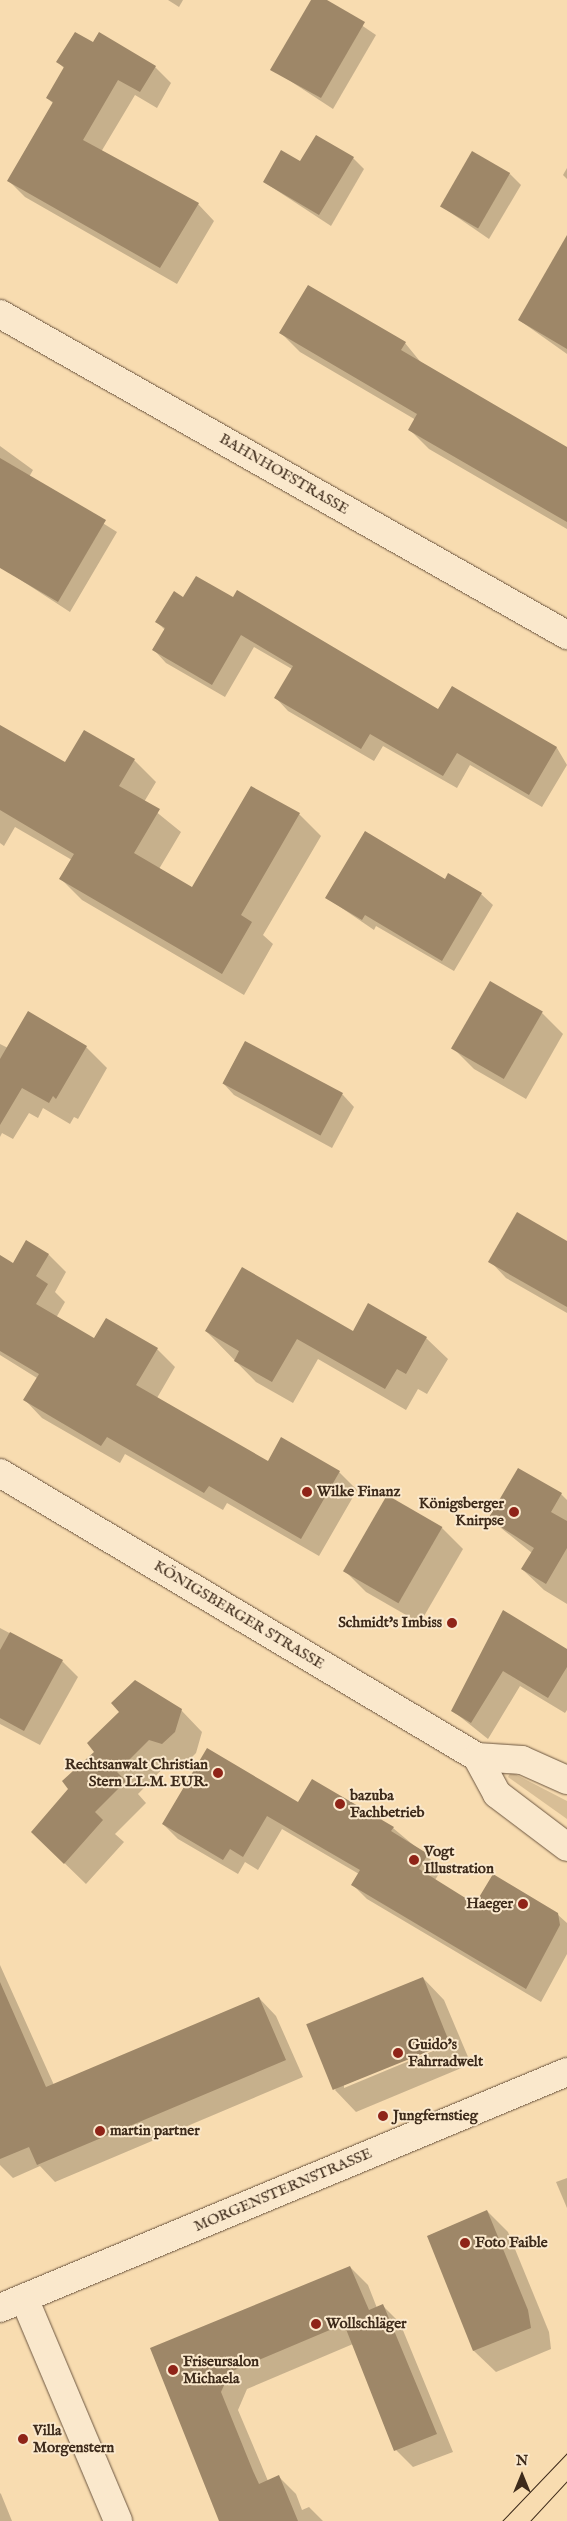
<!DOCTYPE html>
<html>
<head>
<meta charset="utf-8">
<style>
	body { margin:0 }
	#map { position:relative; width:567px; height:2521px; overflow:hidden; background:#f8dcb0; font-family:"IM FELL English",serif }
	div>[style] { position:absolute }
	.green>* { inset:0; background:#d8be96 }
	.shadow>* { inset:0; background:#0003 }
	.building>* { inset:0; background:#9e8768; transform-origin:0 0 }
	.roads { filter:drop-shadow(0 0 1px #6c5640) drop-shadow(0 0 1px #6c5640) }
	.street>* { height:28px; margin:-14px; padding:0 14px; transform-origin:14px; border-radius:14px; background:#fae8cc }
	.secondary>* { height:28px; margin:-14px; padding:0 14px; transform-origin:14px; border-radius:14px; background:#fae8cc }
	.tram>* { height:1px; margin:-0.5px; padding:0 0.5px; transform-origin:0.5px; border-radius:0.5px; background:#3d2a1a }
	.dots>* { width:14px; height:14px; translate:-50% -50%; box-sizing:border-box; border:2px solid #fae8cc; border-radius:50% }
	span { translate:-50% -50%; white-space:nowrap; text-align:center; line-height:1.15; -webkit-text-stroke:4px #fae8cc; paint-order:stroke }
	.street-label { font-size:15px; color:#3d2a1a }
	.poi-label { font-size:15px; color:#3d2a1a; font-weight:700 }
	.left { translate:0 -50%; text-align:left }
	.right { translate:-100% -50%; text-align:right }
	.north { position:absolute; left:497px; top:2451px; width:50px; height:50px; -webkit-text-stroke:4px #fae8cc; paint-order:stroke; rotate:0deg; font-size:14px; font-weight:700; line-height:20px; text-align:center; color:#3d2a1a }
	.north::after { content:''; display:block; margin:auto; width:18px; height:22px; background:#3d2a1a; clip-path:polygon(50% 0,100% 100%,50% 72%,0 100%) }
</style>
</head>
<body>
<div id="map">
	<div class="green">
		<div style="clip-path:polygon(511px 1772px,567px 1801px,567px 1819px,508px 1777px)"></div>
	</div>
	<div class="shadow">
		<div style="clip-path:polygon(168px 0,183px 0,179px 7px)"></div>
		<div style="clip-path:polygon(312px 0,324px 0,376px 35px,333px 109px,272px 69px)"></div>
		<div style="clip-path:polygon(94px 44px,155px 67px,171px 83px,157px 108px,135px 95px,101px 152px,198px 204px,214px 221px,177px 284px,25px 197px,9px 181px,54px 104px,47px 98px,65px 69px,58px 62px)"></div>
		<div style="clip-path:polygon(353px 158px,364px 169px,331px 226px,264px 182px,301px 163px)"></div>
		<div style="clip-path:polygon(567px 168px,567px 179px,563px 175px)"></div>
		<div style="clip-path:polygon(510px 174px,521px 185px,489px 239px,441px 206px)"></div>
		<div style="clip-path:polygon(567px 238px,567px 354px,519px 320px)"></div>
		<div style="clip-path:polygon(308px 287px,405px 343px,423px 365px,567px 448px,567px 529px,429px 449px,410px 430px,416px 420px,300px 352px,281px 333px)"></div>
		<div style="clip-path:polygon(0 446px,33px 470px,29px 477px,117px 532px,70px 612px,7px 571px,0 531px)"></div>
		<div style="clip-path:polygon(184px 598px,438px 711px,452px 687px,557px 748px,567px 765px,542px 807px,470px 765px,457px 788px,383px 746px,374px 761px,288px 711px,276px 698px,292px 669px,254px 647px,225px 697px,166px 663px,154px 650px,165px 630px,157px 622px)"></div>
		<div style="clip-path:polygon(0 726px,66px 764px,85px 732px,134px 760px,156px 782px,144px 802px,181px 832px,159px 869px,193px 889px,251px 787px,299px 814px,321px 836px,263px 935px,273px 944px,244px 995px,82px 900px,61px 879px,72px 860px,15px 827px,4px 846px,0 843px)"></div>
		<div style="clip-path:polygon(481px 894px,493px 905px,454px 971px,376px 926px,374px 930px,327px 898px)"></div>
		<div style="clip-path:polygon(542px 1013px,563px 1034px,526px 1099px,474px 1069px,453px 1048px)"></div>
		<div style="clip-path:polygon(245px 1042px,343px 1095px,354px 1107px,332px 1148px,234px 1095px,223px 1083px)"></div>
		<div style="clip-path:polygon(0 1044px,8px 1048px,86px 1047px,107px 1068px,78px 1119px,74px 1117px,70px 1124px,43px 1108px,38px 1118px,29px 1113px,13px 1139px,2px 1133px,0 1137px)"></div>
		<div style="clip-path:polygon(567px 1243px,567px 1313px,506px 1278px,490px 1261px)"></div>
		<div style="clip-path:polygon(49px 1255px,66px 1272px,55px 1292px,65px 1302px,56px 1318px,94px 1340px,157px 1349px,175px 1367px,157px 1398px,268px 1462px,339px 1472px,357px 1490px,319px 1556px,227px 1503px,223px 1510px,125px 1454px,120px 1463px,42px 1418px,25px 1400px,37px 1378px,0 1355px,0 1259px,13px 1264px)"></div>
		<div style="clip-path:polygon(206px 1331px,426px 1338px,448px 1359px,427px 1394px,418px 1389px,406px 1410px,318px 1359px,293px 1403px,256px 1382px)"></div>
		<div style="clip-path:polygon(561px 1494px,567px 1500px,567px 1604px,544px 1590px,522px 1569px,532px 1553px,490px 1519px)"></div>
		<div style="clip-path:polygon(442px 1528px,463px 1549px,420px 1623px,366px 1592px,345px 1571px)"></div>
		<div style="clip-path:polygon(504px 1612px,567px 1651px,567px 1710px,565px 1713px,520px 1686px,488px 1739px,453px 1711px)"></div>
		<div style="clip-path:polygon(0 1628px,62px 1661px,78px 1677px,40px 1745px,0 1724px)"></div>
		<div style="clip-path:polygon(181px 1710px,202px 1732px,196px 1753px,184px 1765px,171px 1760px,138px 1794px,146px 1803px,115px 1834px,124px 1842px,86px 1884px,54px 1853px,69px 1789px)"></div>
		<div style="clip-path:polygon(299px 1804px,393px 1828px,442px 1869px,435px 1880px,476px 1906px,557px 1914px,567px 1923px,567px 1954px,541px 2002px,367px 1899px,352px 1884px,359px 1874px,282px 1829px,258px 1870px,245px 1862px,238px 1874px,178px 1839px,163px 1824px)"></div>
		<div style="clip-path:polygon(0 1965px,54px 2085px,259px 1998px,276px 2016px,303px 2077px,55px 2182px,40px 2166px,13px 2178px,0 2165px)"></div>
		<div style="clip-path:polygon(evenodd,423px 1978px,444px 2000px,471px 2064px,356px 2112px,335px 2090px,423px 1978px,456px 2039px,457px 2041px,344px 2088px,344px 2085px,456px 2039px)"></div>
		<div style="clip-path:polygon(567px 2178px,567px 2208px,556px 2182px)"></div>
		<div style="clip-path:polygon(487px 2211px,508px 2232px,549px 2332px,551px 2349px,496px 2372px,474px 2351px,428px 2236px)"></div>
		<div style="clip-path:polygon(350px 2267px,368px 2285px,377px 2308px,382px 2305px,400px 2323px,453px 2452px,413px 2467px,396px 2450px,353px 2344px,247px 2389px,238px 2410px,268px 2481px,278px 2476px,296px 2494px,302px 2510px,309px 2507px,323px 2521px,222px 2521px,151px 2349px)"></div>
		<div style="clip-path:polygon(0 2493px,1px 2494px,12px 2521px,0 2521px)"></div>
	</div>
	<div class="building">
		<div style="clip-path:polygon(311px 0,327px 0,365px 22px,321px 98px,270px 70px)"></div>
		<div style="clip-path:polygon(75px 32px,93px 42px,99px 32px,156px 66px,140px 92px,118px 80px,83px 140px,199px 203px,160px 268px,7px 181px,53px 102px,46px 98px,64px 67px,56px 62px)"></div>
		<div style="clip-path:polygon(316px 135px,354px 157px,319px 215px,263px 182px,281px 150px,300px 161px)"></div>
		<div style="left:472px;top:151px;width:44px;height:64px;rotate:30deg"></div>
		<div style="clip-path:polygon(567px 235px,567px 349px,518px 320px)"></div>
		<div style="clip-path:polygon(308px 285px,406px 342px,401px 350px,567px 447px,567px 522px,408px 430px,417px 414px,279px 333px)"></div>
		<div style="clip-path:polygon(0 458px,106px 520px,58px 602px,0 568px)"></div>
		<div style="clip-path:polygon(196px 576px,233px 597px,237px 590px,438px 709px,452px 686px,557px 747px,529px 795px,457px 753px,443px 776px,370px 734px,361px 749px,274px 698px,293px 666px,241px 635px,212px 685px,152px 650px,165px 628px,155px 622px,174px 591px,183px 597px)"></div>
		<div style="clip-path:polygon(0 725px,65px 762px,84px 730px,135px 759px,119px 786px,160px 809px,134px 853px,192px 887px,251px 786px,300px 813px,241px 915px,252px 922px,222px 974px,59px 879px,74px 854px,0 810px)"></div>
		<div style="clip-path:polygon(365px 831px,445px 879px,448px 873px,482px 893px,442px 961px,365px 915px,362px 920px,325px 898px)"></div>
		<div style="left:490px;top:981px;width:61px;height:78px;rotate:30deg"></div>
		<div style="clip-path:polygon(28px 1011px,87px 1046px,56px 1099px,53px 1096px,49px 1103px,22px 1088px,0 1125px,0 1059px)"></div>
		<div style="left:245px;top:1041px;width:111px;height:48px;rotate:28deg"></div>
		<div style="clip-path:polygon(517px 1212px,567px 1241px,567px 1307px,488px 1262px)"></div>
		<div style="clip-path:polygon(26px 1240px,49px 1254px,36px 1276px,48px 1284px,36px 1304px,94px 1338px,106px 1318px,158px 1348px,136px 1385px,268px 1461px,281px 1437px,340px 1471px,301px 1539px,209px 1486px,204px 1493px,107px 1437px,101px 1446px,23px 1400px,39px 1374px,0 1351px,0 1255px,13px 1263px)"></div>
		<div style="clip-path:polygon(242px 1267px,353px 1331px,368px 1303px,427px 1337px,406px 1374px,397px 1369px,385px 1389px,297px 1339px,272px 1382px,234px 1361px,239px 1351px,205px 1331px)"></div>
		<div style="clip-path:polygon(518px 1468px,562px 1493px,551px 1512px,567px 1521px,567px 1548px,546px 1584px,521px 1569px,534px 1548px,488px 1519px)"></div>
		<div style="left:387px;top:1495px;width:64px;height:88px;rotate:30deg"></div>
		<div style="clip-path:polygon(503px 1610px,567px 1649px,567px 1667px,548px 1698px,503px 1671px,471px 1723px,451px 1711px)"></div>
		<div style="clip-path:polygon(10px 1632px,63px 1660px,24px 1731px,0 1718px,0 1650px)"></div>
		<div style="clip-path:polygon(135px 1680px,182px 1709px,175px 1732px,162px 1744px,149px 1740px,117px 1772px,126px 1781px,95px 1812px,103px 1820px,64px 1864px,31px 1832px,68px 1789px,62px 1781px,94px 1752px,87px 1743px,119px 1712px,111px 1703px)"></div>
		<div style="clip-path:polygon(207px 1748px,298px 1802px,312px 1779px,394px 1827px,391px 1831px,428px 1854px,419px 1869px,475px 1904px,493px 1874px,558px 1913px,560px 1925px,526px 1989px,351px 1885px,360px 1870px,267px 1816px,243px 1857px,230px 1849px,223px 1860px,162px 1824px)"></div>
		<div style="left:423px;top:1977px;width:71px;height:126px;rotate:68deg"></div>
		<div style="clip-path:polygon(0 1982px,46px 2087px,259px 1997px,286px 2060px,37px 2165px,29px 2147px,0 2159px)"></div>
		<div style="clip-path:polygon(487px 2210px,528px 2310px,531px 2328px,473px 2351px,427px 2236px)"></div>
		<div style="clip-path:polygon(350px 2266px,369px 2310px,383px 2304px,437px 2434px,394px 2451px,344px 2324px,230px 2372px,221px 2392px,253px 2471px,259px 2484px,279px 2475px,298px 2521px,219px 2521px,150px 2348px)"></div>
	</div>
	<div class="roads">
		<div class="street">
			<div style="left:0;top:314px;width:652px;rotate:29.52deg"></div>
			<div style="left:24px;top:2298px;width:242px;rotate:67.1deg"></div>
		</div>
		<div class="secondary">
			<div style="left:0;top:1473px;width:555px;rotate:30.77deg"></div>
			<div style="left:477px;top:1757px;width:45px;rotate:3.8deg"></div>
			<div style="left:522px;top:1760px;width:49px;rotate:24deg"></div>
			<div style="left:477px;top:1757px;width:42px;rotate:61.6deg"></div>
			<div style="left:497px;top:1794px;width:88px;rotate:37.1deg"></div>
			<div style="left:0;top:2308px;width:614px;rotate:-22.6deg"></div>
		</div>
	</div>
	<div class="tram">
		<div style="left:502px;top:2521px;width:94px;rotate:-46.3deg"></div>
		<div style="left:530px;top:2521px;width:54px;rotate:-47.2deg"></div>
	</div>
	<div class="dots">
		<div style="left:307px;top:1492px;background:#8f2418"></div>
		<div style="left:514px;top:1512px;background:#8f2418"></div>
		<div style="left:452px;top:1623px;background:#8f2418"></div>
		<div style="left:218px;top:1773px;background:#8f2418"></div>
		<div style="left:340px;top:1804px;background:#8f2418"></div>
		<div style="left:414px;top:1860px;background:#8f2418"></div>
		<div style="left:523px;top:1904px;background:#8f2418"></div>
		<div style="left:398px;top:2053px;background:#8f2418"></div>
		<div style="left:383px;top:2116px;background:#8f2418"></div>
		<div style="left:100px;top:2131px;background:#8f2418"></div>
		<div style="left:465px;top:2243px;background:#8f2418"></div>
		<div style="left:316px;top:2324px;background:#8f2418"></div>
		<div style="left:173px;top:2370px;background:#8f2418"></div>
		<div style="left:23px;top:2439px;background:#8f2418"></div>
	</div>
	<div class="street-label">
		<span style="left:284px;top:474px;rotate:30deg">BAHNHOFSTRASSE</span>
		<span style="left:239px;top:1615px;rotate:31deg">KÖNIGSBERGER STRASSE</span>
		<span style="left:283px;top:2190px;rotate:-23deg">MORGENSTERNSTRASSE</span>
	</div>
	<div class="poi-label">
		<span class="left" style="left:317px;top:1492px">Wilke Finanz</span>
		<span class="right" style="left:504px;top:1512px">Königsberger<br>Knirpse</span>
		<span class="right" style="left:442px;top:1623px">Schmidt's Imbiss</span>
		<span class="right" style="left:208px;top:1773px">Rechtsanwalt Christian<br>Stern LL.M. EUR.</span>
		<span class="left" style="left:350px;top:1804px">bazuba<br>Fachbetrieb</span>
		<span class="left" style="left:424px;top:1860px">Vogt<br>Illustration</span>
		<span class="right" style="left:513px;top:1904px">Haeger</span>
		<span class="left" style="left:408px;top:2053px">Guido's<br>Fahrradwelt</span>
		<span class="left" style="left:393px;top:2116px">Jungfernstieg</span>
		<span class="left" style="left:110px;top:2131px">martin partner</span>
		<span class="left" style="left:475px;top:2243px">Foto Faible</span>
		<span class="left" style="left:326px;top:2324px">Wollschläger</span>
		<span class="left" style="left:183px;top:2370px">Friseursalon<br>Michaela</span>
		<span class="left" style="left:33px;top:2439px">Villa<br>Morgenstern</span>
	</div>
	<div class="north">N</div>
</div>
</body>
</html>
